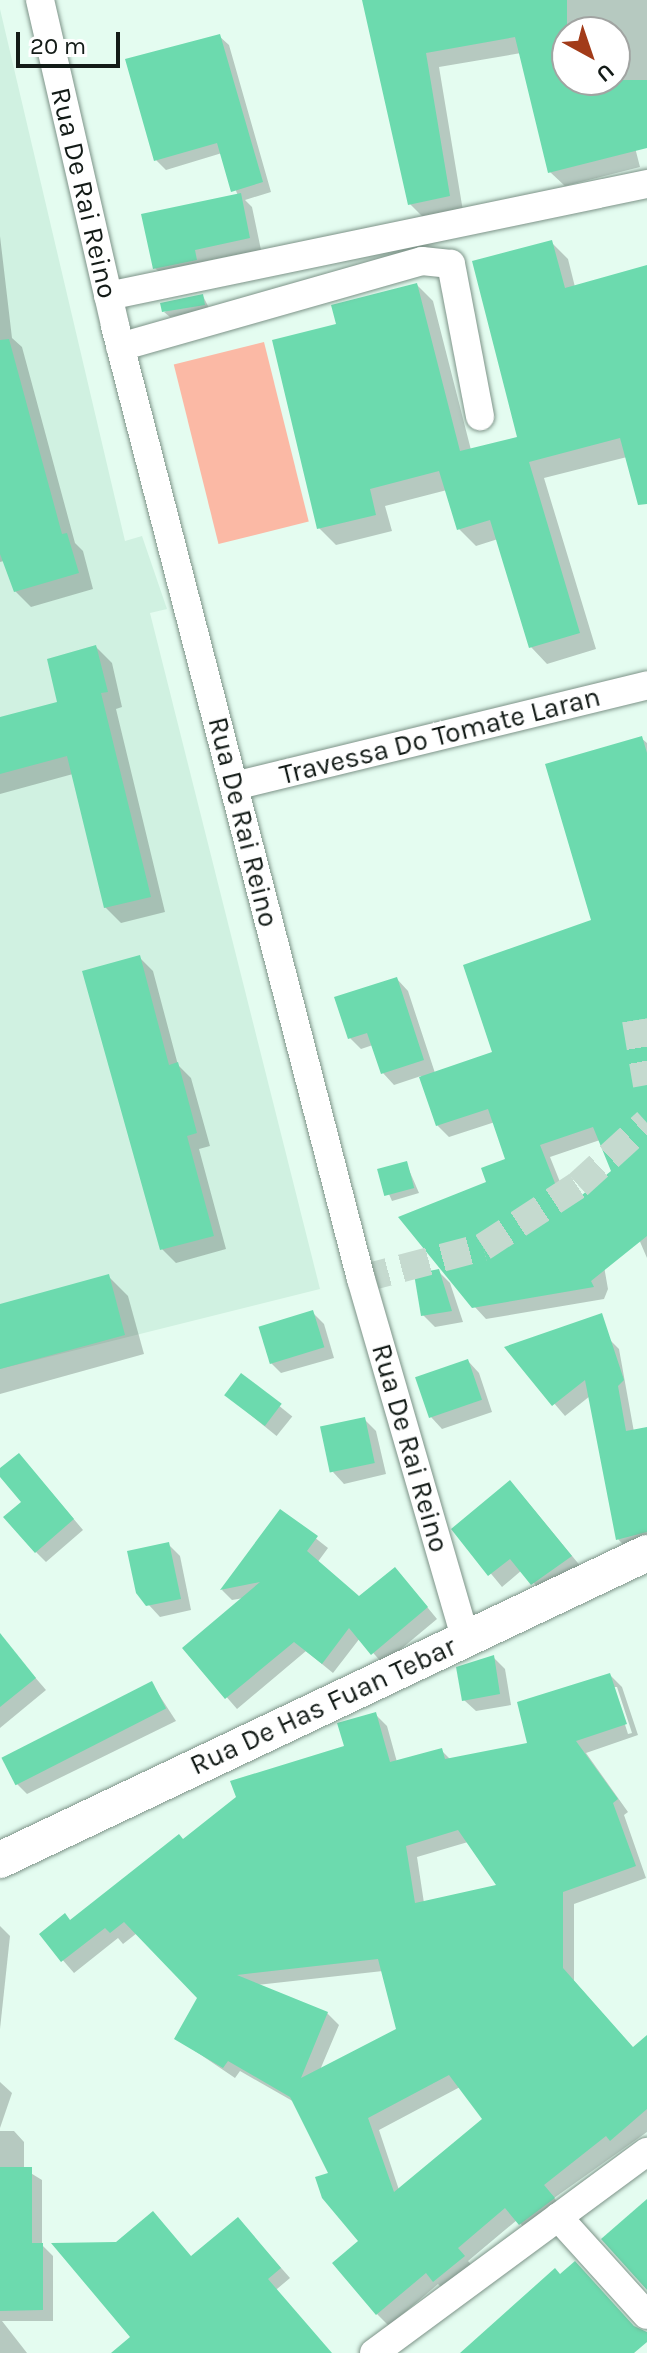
<!DOCTYPE html>
<html>
<head>
<meta charset="utf-8">
<style>
	body { margin:0 }
	#map { position:relative; width:647px; height:2353px; overflow:hidden; background:#e4fcf0; font-family:Karla,sans-serif }
	div>[style] { position:absolute }
	.built>* { inset:0; background:#d0f1e1 }
	.green>* { inset:0; background:#fbb9a5; transform-origin:0 0 }
	.shadow>* { inset:0; background:#0003; transform-origin:0 0 }
	.building>* { inset:0; background:#6cdaae; transform-origin:0 0 }
	.minor-tunnel>* { height:28px; margin-top:-14px; transform-origin:0; background:repeating-linear-gradient(90deg,#c5dacf 0 28px,transparent 0 42px) }
	.roads { filter:drop-shadow(0 0 2px #7d9388) drop-shadow(0 0 2px #7d9388) }
	.minor>* { height:28px; margin:-14px; padding:0 14px; transform-origin:14px; border-radius:14px; background:#fff }
	.tertiary>* { height:36px; margin:-18px; padding:0 18px; transform-origin:18px; border-radius:18px; background:#fff }
	span { translate:-50% -50%; white-space:nowrap; text-align:center; line-height:1.15; -webkit-text-stroke:6px #fff; paint-order:stroke }
	.street-label { font-size:28px; color:#131b17 }
	.north { position:absolute; left:551px; top:16px; width:80px; height:80px; box-sizing:border-box; background:#fff; border:2px solid #a1a4a2; border-radius:50%; rotate:140deg; font-size:22px; font-weight:700; line-height:32px; text-align:center; color:#131b17 }
	.north::after { content:''; display:block; margin:auto; width:28px; height:36px; background:#a23b19; clip-path:polygon(50% 0,100% 100%,50% 72%,0 100%) }
	.scale { position:absolute; left:16px; top:32px; width:104px; height:36px; box-sizing:border-box; border:4px solid #131b17; border-top:0; padding-left:10px; font-size:24px; line-height:28px; white-space:nowrap; color:#131b17; -webkit-text-stroke:6px #fff; paint-order:stroke }
</style>
</head>
<body>
<div id="map">
	<div class="built">
		<div style="clip-path:polygon(0 9px,125px 541px,142px 536px,167px 609px,150px 613px,320px 1289px,0 1369px)"></div>
	</div>
	<div class="green">
		<div style="left:264px;top:342px;width:185px;height:93px;rotate:76deg"></div>
	</div>
	<div class="shadow">
		<div style="clip-path:polygon(evenodd,365px 0,647px 0,647px 123px,630px 128px,640px 167px,565px 186px,550px 172px,521px 53px,439px 67px,463px 211px,425px 219px,410px 204px,365px 0,567px 32px,615px 32px,615px 80px,567px 80px,567px 32px)"></div>
		<div style="clip-path:polygon(219px 36px,229px 45px,271px 192px,245px 200px,252px 207px,261px 250px,206px 261px,167px 280px,155px 268px,238px 196px,222px 153px,166px 170px,156px 160px)"></div>
		<div style="clip-path:polygon(0 236px,12px 338px,22px 347px,75px 543px,83px 551px,93px 589px,31px 607px,15px 591px,7px 560px,0 562px)"></div>
		<div style="clip-path:polygon(551px 242px,568px 259px,575px 287px,647px 267px,647px 496px,627px 457px,544px 478px,596px 649px,547px 664px,531px 647px,498px 539px,476px 546px,459px 529px,447px 490px,385px 506px,392px 531px,336px 545px,319px 528px,339px 325px,417px 285px,433px 301px,471px 450px,519px 438px)"></div>
		<div style="clip-path:polygon(203px 296px,210px 310px,170px 317px,164px 312px)"></div>
		<div style="clip-path:polygon(96px 647px,112px 663px,122px 707px,116px 709px,165px 912px,121px 923px,105px 907px,73px 774px,0 794px,0 720px,60px 704px)"></div>
		<div style="clip-path:polygon(evenodd,641px 738px,647px 743px,647px 1258px,635px 1230px,599px 1238px,608px 1289px,604px 1299px,486px 1319px,474px 1306px,489px 1183px,507px 1160px,495px 1122px,449px 1137px,437px 1125px,421px 1076px,394px 1085px,383px 1073px,373px 1045px,361px 1049px,350px 1038px,397px 979px,408px 991px,435px 1073px,494px 1054px,594px 921px,641px 738px,600px 1140px,614px 1172px,570px 1207px,550px 1157px,600px 1140px)"></div>
		<div style="clip-path:polygon(139px 957px,153px 971px,178px 1065px,191px 1078px,210px 1146px,199px 1149px,226px 1249px,176px 1263px,162px 1249px)"></div>
		<div style="clip-path:polygon(406px 1163px,419px 1193px,392px 1201px,379px 1171px)"></div>
		<div style="clip-path:polygon(438px 1271px,450px 1283px,463px 1322px,435px 1327px,423px 1315px)"></div>
		<div style="clip-path:polygon(109px 1277px,128px 1296px,144px 1354px,0 1394px,0 1306px)"></div>
		<div style="clip-path:polygon(313px 1313px,324px 1324px,334px 1358px,281px 1373px,269px 1361px)"></div>
		<div style="clip-path:polygon(608px 1338px,619px 1349px,634px 1432px,647px 1429px,647px 1546px,629px 1551px,618px 1539px,590px 1396px,565px 1416px,524px 1368px)"></div>
		<div style="clip-path:polygon(468px 1361px,479px 1373px,492px 1412px,442px 1429px,431px 1417px)"></div>
		<div style="left:241px;top:1375px;width:66px;height:25px;rotate:39deg"></div>
		<div style="clip-path:polygon(364px 1419px,376px 1431px,386px 1474px,344px 1484px,333px 1472px)"></div>
		<div style="clip-path:polygon(28px 1465px,83px 1530px,46px 1562px,36px 1552px,24px 1502px,0 1474px)"></div>
		<div style="clip-path:polygon(521px 1494px,582px 1568px,545px 1595px,522px 1570px,502px 1587px,454px 1529px)"></div>
		<div style="clip-path:polygon(281px 1511px,328px 1548px,317px 1563px,359px 1599px,405px 1580px,437px 1619px,383px 1664px,360px 1638px,333px 1673px,306px 1651px,237px 1709px,184px 1648px,244px 1598px,232px 1600px,222px 1590px)"></div>
		<div style="clip-path:polygon(168px 1544px,180px 1556px,191px 1610px,160px 1617px,148px 1604px)"></div>
		<div style="clip-path:polygon(8px 1646px,46px 1690px,0 1728px,0 1653px)"></div>
		<div style="clip-path:polygon(493px 1657px,505px 1669px,511px 1705px,476px 1711px,464px 1700px)"></div>
		<div style="clip-path:polygon(evenodd,610px 1675px,622px 1687px,638px 1735px,586px 1753px,628px 1812px,624px 1815px,646px 1878px,574px 1904px,574px 1981px,634px 2049px,647px 2038px,647px 2132px,554px 2198px,565px 2211px,532px 2236px,517px 2220px,468px 2261px,475px 2269px,446px 2292px,438px 2284px,389px 2326px,377px 2314px,361px 2241px,296px 2103px,240px 2071px,235px 2078px,176px 2038px,200px 1998px,137px 1933px,123px 1944px,118px 1938px,74px 1973px,41px 1935px,71px 1922px,184px 1842px,346px 1747px,375px 1714px,387px 1726px,397px 1762px,441px 1750px,451px 1760px,529px 1744px,610px 1675px,613px 1687px,617px 1687px,632px 1733px,628px 1734px,613px 1687px,610px 1675px,468px 1842px,499px 1886px,424px 1903px,417px 1857px,468px 1842px,610px 1675px,383px 1971px,399px 2030px,320px 2070px,339px 2025px,327px 2013px,257px 1985px,383px 1971px,610px 1675px,460px 2087px,484px 2119px,399px 2190px,379px 2130px,460px 2087px)"></div>
		<div style="clip-path:polygon(152px 1684px,176px 1721px,27px 1794px,15px 1782px)"></div>
		<div style="clip-path:polygon(0 1926px,10px 1936px,0 2029px)"></div>
		<div style="clip-path:polygon(0 2082px,12px 2093px,0 2128px)"></div>
		<div style="clip-path:polygon(0 2131px,14px 2131px,24px 2142px,24px 2169px,42px 2180px,42px 2245px,53px 2256px,53px 2321px,2px 2321px,27px 2353px,0 2353px)"></div>
		<div style="clip-path:polygon(238px 2219px,290px 2278px,201px 2353px,114px 2353px,133px 2337px,192px 2258px)"></div>
	</div>
	<div class="building">
		<div style="clip-path:polygon(362px 0,567px 0,567px 80px,647px 80px,647px 148px,548px 173px,515px 37px,426px 53px,450px 196px,408px 205px)"></div>
		<div style="clip-path:polygon(220px 34px,263px 182px,231px 192px,217px 143px,154px 161px,125px 59px)"></div>
		<div style="clip-path:polygon(241px 193px,250px 238px,195px 250px,197px 260px,153px 269px,141px 214px)"></div>
		<div style="clip-path:polygon(552px 240px,565px 288px,647px 265px,647px 504px,638px 505px,620px 438px,529px 462px,580px 633px,529px 648px,490px 520px,457px 530px,439px 471px,370px 489px,376px 515px,317px 529px,272px 340px,336px 324px,331px 305px,417px 283px,460px 451px,517px 437px,472px 261px)"></div>
		<div style="clip-path:polygon(203px 294px,205px 305px,162px 312px,160px 303px)"></div>
		<div style="clip-path:polygon(9px 339px,62px 534px,67px 533px,79px 573px,14px 592px,0 554px,0 340px)"></div>
		<div style="clip-path:polygon(96px 645px,108px 692px,101px 693px,151px 897px,104px 908px,67px 756px,0 774px,0 717px,57px 702px,47px 659px)"></div>
		<div style="clip-path:polygon(evenodd,642px 736px,647px 753px,647px 1236px,591px 1281px,594px 1287px,472px 1308px,398px 1217px,486px 1182px,481px 1168px,505px 1159px,488px 1109px,436px 1126px,419px 1077px,492px 1052px,463px 965px,591px 920px,545px 764px,642px 736px,593px 1127px,611px 1171px,565px 1209px,540px 1145px,593px 1127px)"></div>
		<div style="clip-path:polygon(140px 955px,169px 1065px,178px 1062px,197px 1133px,187px 1136px,214px 1236px,160px 1250px,82px 971px)"></div>
		<div style="clip-path:polygon(397px 977px,424px 1060px,381px 1074px,367px 1033px,348px 1039px,334px 997px)"></div>
		<div style="left:407px;top:1161px;width:28px;height:31px;rotate:75deg"></div>
		<div style="clip-path:polygon(439px 1269px,452px 1311px,421px 1316px,414px 1274px)"></div>
		<div style="clip-path:polygon(109px 1274px,125px 1335px,0 1369px,0 1304px)"></div>
		<div style="left:313px;top:1310px;width:39px;height:57px;rotate:73deg"></div>
		<div style="clip-path:polygon(602px 1313px,624px 1380px,618px 1386px,626px 1431px,647px 1427px,647px 1532px,616px 1540px,585px 1380px,552px 1406px,504px 1347px)"></div>
		<div style="left:468px;top:1359px;width:43px;height:56px;rotate:71deg"></div>
		<div style="left:241px;top:1373px;width:51px;height:28px;rotate:37deg"></div>
		<div style="left:365px;top:1417px;width:47px;height:46px;rotate:78deg"></div>
		<div style="clip-path:polygon(19px 1453px,74px 1519px,35px 1553px,3px 1517px,21px 1502px,0 1477px,0 1468px)"></div>
		<div style="clip-path:polygon(510px 1480px,572px 1556px,531px 1585px,510px 1559px,488px 1576px,451px 1529px)"></div>
		<div style="clip-path:polygon(280px 1509px,318px 1536px,307px 1551px,359px 1596px,395px 1567px,428px 1607px,371px 1655px,349px 1628px,322px 1664px,294px 1642px,225px 1699px,182px 1648px,260px 1582px,220px 1590px)"></div>
		<div style="clip-path:polygon(169px 1542px,181px 1599px,146px 1606px,136px 1593px,127px 1551px)"></div>
		<div style="clip-path:polygon(0 1633px,36px 1678px,0 1707px)"></div>
		<div style="clip-path:polygon(494px 1655px,500px 1694px,462px 1701px,456px 1667px)"></div>
		<div style="clip-path:polygon(evenodd,610px 1673px,627px 1724px,576px 1741px,618px 1799px,613px 1803px,636px 1866px,563px 1892px,563px 1968px,633px 2047px,647px 2035px,647px 2109px,610px 2141px,606px 2136px,544px 2185px,555px 2198px,519px 2225px,505px 2208px,458px 2248px,465px 2256px,433px 2282px,426px 2273px,376px 2315px,332px 2263px,358px 2241px,322px 2198px,315px 2177px,328px 2173px,290px 2097px,228px 2061px,223px 2068px,174px 2039px,197px 1998px,124px 1922px,110px 1933px,105px 1928px,61px 1962px,39px 1934px,65px 1913px,70px 1920px,179px 1834px,183px 1839px,236px 1797px,230px 1781px,344px 1746px,337px 1723px,376px 1712px,390px 1762px,442px 1748px,445px 1759px,527px 1743px,517px 1702px,610px 1673px,458px 1830px,496px 1885px,415px 1903px,406px 1846px,458px 1830px,610px 1673px,378px 1959px,396px 2029px,301px 2078px,328px 2012px,237px 1975px,378px 1959px,610px 1673px,449px 2075px,482px 2119px,394px 2192px,368px 2118px,449px 2075px)"></div>
		<div style="left:152px;top:1681px;width:31px;height:169px;rotate:63deg"></div>
		<div style="clip-path:polygon(0 2167px,32px 2167px,32px 2243px,43px 2243px,43px 2310px,0 2311px)"></div>
		<div style="clip-path:polygon(647px 2199px,647px 2290px,601px 2239px)"></div>
		<div style="clip-path:polygon(153px 2211px,191px 2256px,238px 2217px,281px 2268px,268px 2279px,332px 2353px,111px 2353px,130px 2337px,51px 2243px,116px 2242px)"></div>
		<div style="clip-path:polygon(575px 2261px,634px 2326px,647px 2332px,647px 2342px,634px 2353px,460px 2353px,555px 2268px,560px 2274px)"></div>
	</div>
	<div class="minor-tunnel">
		<div style="left:636px;top:1020px;width:66px;rotate:80.4deg"></div>
		<div style="left:361px;top:1279px;width:126px;rotate:-14.7deg"></div>
		<div style="left:483px;top:1247px;width:113px;rotate:-33.1deg"></div>
		<div style="left:578px;top:1185px;width:93px;rotate:-42.4deg"></div>
	</div>
	<div class="roads">
		<div class="minor">
			<div style="left:40px;top:0;width:335px;rotate:77deg"></div>
			<div style="left:115px;top:326px;width:984px;rotate:75.53deg"></div>
			<div style="left:361px;top:1279px;width:374px;rotate:73.8deg"></div>
			<div style="left:108px;top:296px;width:551px;rotate:-11.74deg"></div>
			<div style="left:120px;top:347px;width:314px;rotate:-15.9deg"></div>
			<div style="left:422px;top:261px;width:29px;rotate:6deg"></div>
			<div style="left:451px;top:264px;width:155px;rotate:79.2deg"></div>
			<div style="left:234px;top:786px;width:425px;rotate:-13.7deg"></div>
			<div style="left:558px;top:2217px;width:132px;rotate:47.8deg"></div>
			<div style="left:374px;top:2353px;width:339px;rotate:-36.4deg"></div>
		</div>
		<div class="tertiary">
			<div style="left:0;top:1860px;width:716px;rotate:-25.38deg"></div>
		</div>
	</div>
	<div class="street-label">
		<span style="left:84px;top:193px;rotate:77deg">Rua De Rai Reino</span>
		<span style="left:440px;top:736px;rotate:-14deg">Travessa Do Tomate Laran</span>
		<span style="left:243px;top:822px;rotate:76deg">Rua De Rai Reino</span>
		<span style="left:410px;top:1448px;rotate:74deg">Rua De Rai Reino</span>
		<span style="left:323px;top:1706px;rotate:-25deg">Rua De Has Fuan Tebar</span>
	</div>
	<div class="north">U</div>
	<div class="scale">20 m</div>
</div>
</body>
</html>
